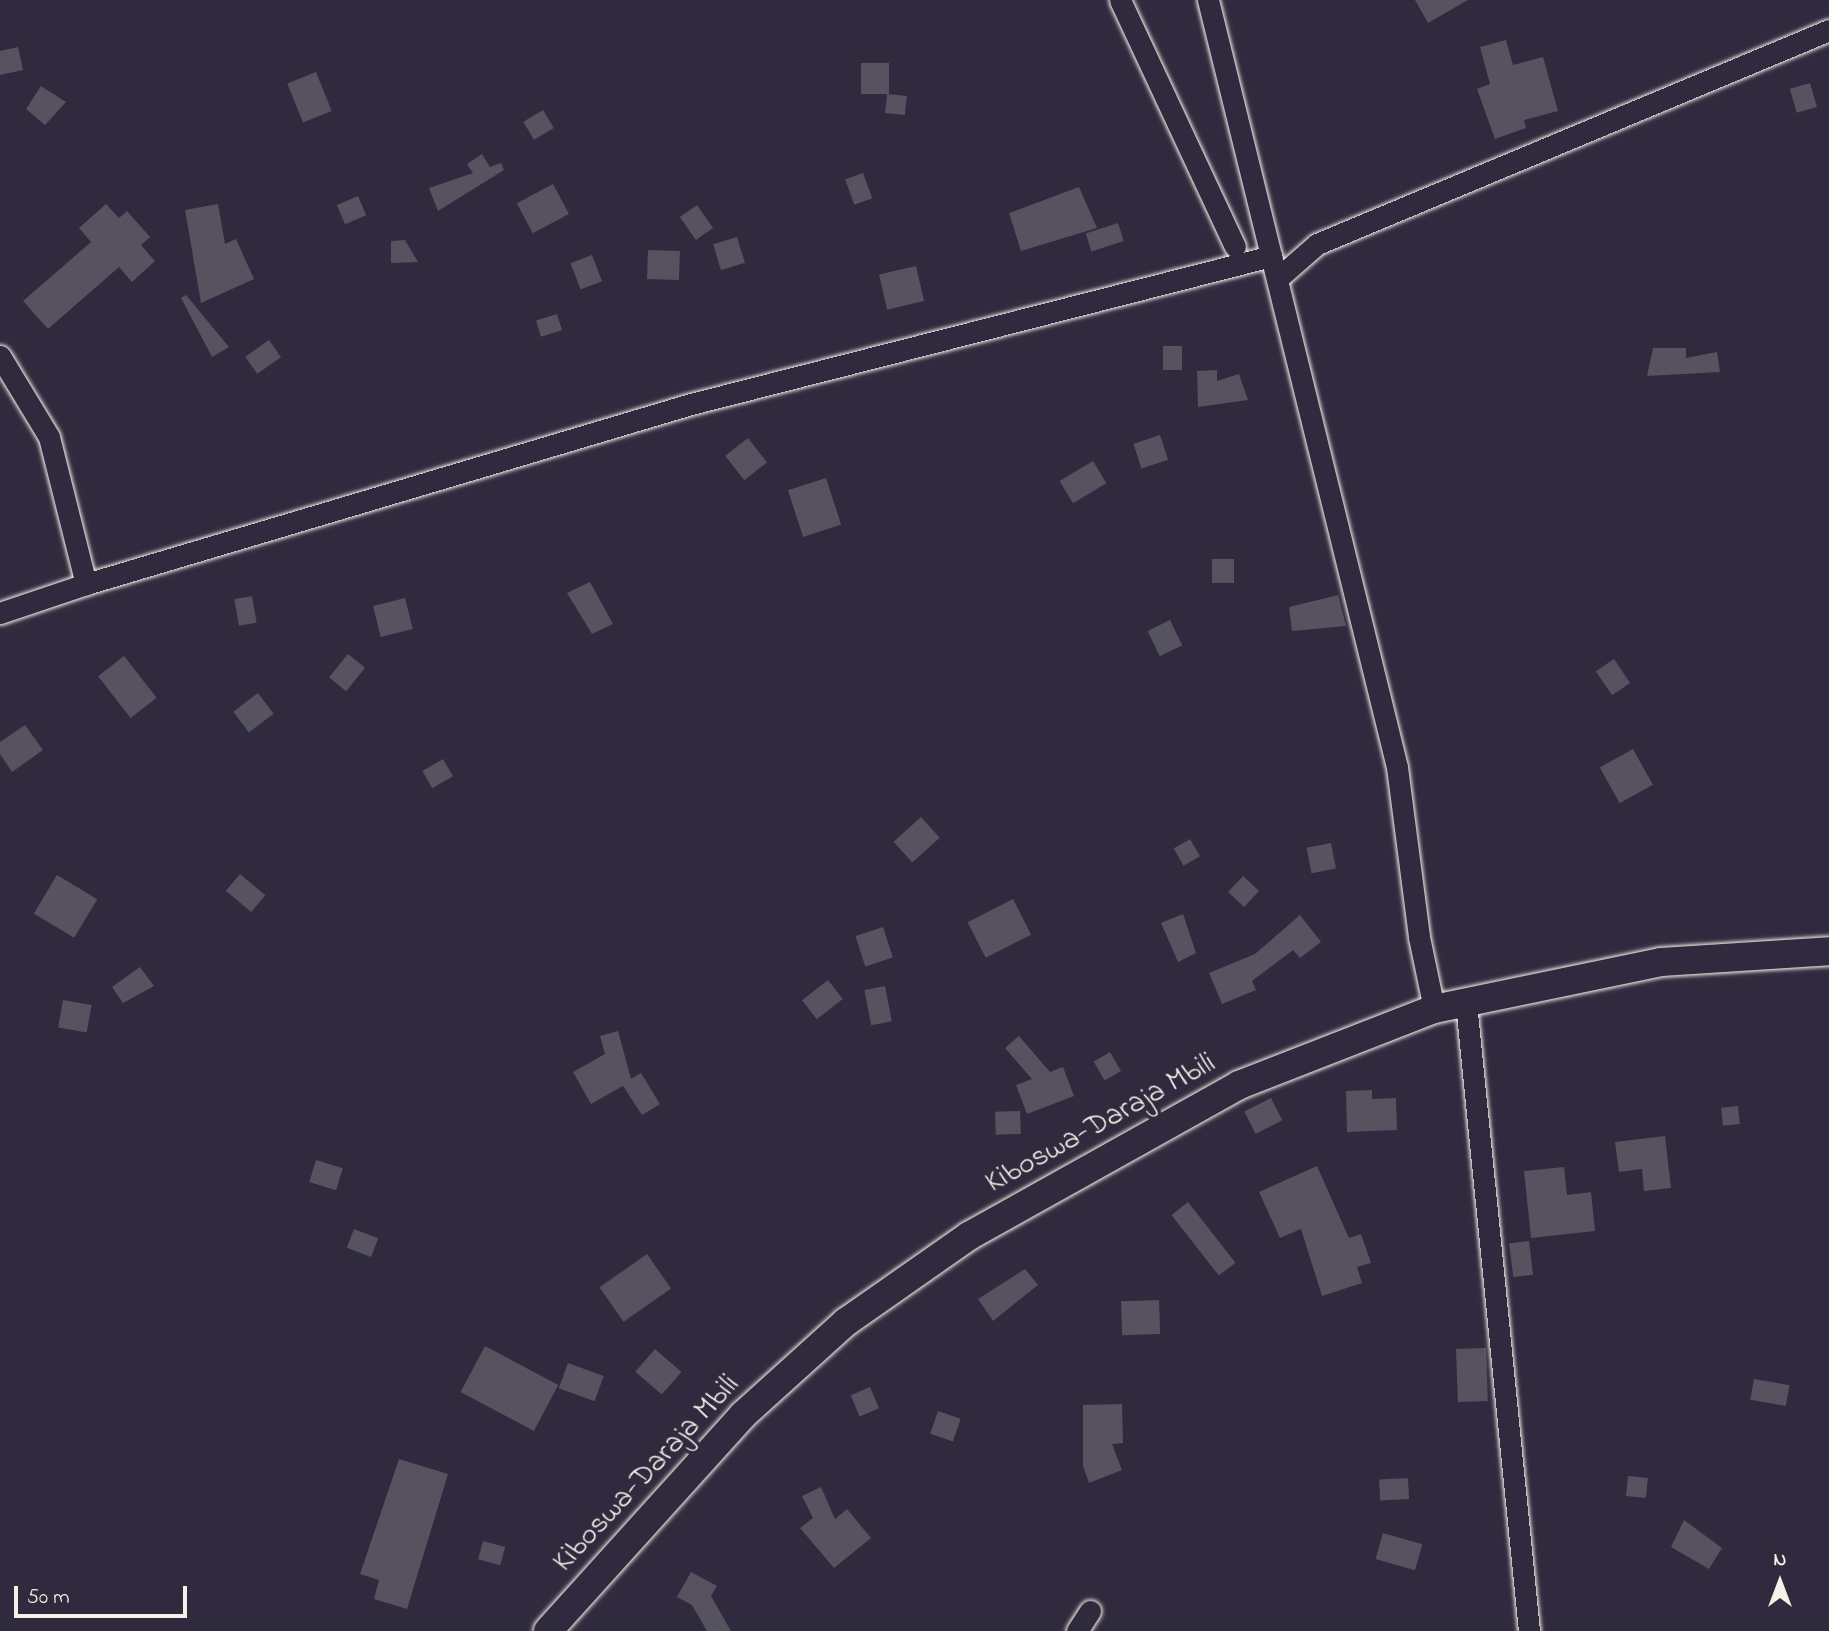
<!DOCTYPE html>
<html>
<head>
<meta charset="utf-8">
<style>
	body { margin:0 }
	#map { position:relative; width:1829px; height:1631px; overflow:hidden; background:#2f2a3d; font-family:"Indie Flower",sans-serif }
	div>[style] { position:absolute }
	.building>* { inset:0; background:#56525f; transform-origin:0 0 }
	.roads { filter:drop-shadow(0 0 2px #f4f1e8) drop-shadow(0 0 2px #f4f1e8) }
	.street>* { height:21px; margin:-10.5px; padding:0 10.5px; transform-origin:10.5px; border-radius:10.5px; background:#2f2a3d }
	.secondary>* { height:28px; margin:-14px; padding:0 14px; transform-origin:14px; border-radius:14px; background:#2f2a3d }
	span { translate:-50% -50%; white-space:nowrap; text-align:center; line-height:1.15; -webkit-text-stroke:7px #2f2a3d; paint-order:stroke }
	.street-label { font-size:30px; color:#f4f1e8 }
	.north { position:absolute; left:1745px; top:1547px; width:70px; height:70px; -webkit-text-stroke:5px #2f2a3d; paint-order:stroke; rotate:0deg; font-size:19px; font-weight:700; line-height:28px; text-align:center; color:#f4f1e8 }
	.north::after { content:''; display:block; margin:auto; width:24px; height:32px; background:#f4f1e8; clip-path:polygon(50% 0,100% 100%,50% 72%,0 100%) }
	.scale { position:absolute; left:14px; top:1586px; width:173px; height:32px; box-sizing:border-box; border:4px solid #f4f1e8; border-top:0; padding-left:9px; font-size:21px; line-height:24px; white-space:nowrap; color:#f4f1e8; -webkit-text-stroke:5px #2f2a3d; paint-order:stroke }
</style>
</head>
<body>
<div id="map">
	<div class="building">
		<div style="clip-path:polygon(1415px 0,1468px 0,1428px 23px)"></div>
		<div style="clip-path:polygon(1506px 40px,1513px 65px,1543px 57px,1558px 111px,1524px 120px,1526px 128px,1495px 139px,1477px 89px,1490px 84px,1480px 47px)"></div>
		<div style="clip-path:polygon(18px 47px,23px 70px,0 75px,0 51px)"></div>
		<div style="left:861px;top:63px;width:28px;height:31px"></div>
		<div style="left:316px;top:72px;width:42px;height:31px;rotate:68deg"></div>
		<div style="left:1810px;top:83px;width:25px;height:21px;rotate:74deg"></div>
		<div style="clip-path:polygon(41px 86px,66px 102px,45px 125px,26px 109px)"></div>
		<div style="left:887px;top:94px;width:20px;height:19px;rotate:6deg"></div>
		<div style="left:543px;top:110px;width:21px;height:23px;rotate:59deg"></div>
		<div style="clip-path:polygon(482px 154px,490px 167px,501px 163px,504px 170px,438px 211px,429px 188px,473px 173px,467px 164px)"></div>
		<div style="left:863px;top:173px;width:27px;height:19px;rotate:70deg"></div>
		<div style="left:553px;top:184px;width:34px;height:41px;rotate:62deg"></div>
		<div style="clip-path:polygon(1079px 187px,1097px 228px,1021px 251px,1009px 213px)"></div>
		<div style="left:358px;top:196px;width:21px;height:23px;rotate:67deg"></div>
		<div style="clip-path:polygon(106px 204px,119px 218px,127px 211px,150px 237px,141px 245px,155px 261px,132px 282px,119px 267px,48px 329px,23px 301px,91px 242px,79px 228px)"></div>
		<div style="clip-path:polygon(218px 204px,225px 244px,236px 239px,254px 279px,201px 303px,185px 210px)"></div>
		<div style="left:697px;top:205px;width:28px;height:21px;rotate:55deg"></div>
		<div style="left:1118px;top:223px;width:19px;height:34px;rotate:72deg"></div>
		<div style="left:737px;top:237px;width:27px;height:25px;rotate:73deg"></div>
		<div style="clip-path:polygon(405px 240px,418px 262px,391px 263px,391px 241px)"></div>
		<div style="left:648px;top:250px;width:32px;height:29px;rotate:2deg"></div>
		<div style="left:592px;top:255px;width:28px;height:23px;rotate:69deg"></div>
		<div style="left:916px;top:266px;width:36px;height:38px;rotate:77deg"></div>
		<div style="clip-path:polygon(186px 295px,229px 347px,212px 357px,181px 298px)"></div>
		<div style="left:557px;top:314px;width:17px;height:22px;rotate:73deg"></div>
		<div style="left:269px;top:340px;width:21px;height:29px;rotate:55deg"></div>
		<div style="left:1163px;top:346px;width:19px;height:24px"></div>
		<div style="clip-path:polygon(1653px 348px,1686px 348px,1686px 358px,1717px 352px,1720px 372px,1647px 376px)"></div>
		<div style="clip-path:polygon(1217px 370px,1217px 381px,1239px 374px,1248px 400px,1198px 407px,1197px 371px)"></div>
		<div style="left:1160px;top:435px;width:26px;height:28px;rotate:72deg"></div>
		<div style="left:748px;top:438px;width:31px;height:29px;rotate:52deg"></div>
		<div style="left:1093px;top:461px;width:26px;height:39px;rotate:59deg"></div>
		<div style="left:826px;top:478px;width:49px;height:40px;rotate:72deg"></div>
		<div style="left:1212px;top:559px;width:22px;height:24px"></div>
		<div style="clip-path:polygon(590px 582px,613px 624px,592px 634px,567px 593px)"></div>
		<div style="clip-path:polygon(1338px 595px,1346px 626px,1292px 631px,1289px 607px)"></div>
		<div style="left:252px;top:596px;width:27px;height:18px;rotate:80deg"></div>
		<div style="left:405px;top:598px;width:32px;height:33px;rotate:76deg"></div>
		<div style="left:1170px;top:620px;width:28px;height:25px;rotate:64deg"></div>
		<div style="left:348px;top:654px;width:22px;height:30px;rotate:39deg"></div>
		<div style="left:124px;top:656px;width:53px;height:33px;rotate:52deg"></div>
		<div style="left:1614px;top:659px;width:29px;height:22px;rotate:56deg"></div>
		<div style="left:258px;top:693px;width:26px;height:31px;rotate:53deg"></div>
		<div style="clip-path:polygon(25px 725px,43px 750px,12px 772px,0 754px,0 742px)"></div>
		<div style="left:1633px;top:749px;width:41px;height:38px;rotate:61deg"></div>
		<div style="left:443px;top:759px;width:20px;height:24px;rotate:60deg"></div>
		<div style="left:921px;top:817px;width:28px;height:37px;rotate:48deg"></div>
		<div style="left:1190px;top:839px;width:20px;height:19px;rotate:60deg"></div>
		<div style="left:1331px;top:843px;width:26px;height:25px;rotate:79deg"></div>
		<div style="left:240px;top:874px;width:33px;height:22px;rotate:40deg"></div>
		<div style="left:57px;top:875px;width:47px;height:45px;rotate:31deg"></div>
		<div style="left:1243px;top:876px;width:22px;height:22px;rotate:43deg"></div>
		<div style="left:1013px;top:899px;width:40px;height:51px;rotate:63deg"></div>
		<div style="clip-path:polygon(1183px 914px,1196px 953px,1178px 962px,1161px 923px)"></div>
		<div style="clip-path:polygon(1300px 915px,1321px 942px,1300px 958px,1293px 950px,1252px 981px,1256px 990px,1222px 1004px,1209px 973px,1255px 954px)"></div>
		<div style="left:883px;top:927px;width:32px;height:29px;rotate:72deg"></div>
		<div style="clip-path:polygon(140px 967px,154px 986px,123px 1003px,112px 987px)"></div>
		<div style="left:828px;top:980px;width:24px;height:33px;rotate:52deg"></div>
		<div style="left:885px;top:986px;width:36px;height:21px;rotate:79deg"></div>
		<div style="left:63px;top:1000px;width:29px;height:28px;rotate:10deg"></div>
		<div style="clip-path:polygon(618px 1031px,631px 1079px,641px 1073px,660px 1104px,642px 1115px,623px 1086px,591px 1104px,573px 1072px,605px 1054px,600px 1036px)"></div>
		<div style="clip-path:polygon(1019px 1036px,1050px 1072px,1063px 1067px,1074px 1096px,1027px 1114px,1016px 1085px,1032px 1079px,1005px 1048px)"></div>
		<div style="left:1110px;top:1052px;width:22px;height:19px;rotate:60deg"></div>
		<div style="clip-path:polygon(1372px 1090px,1372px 1099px,1396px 1098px,1397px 1130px,1347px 1132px,1346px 1091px)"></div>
		<div style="left:1271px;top:1098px;width:25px;height:30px;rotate:63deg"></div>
		<div style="left:1738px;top:1106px;width:18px;height:17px;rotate:84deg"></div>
		<div style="left:1020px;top:1111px;width:23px;height:25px;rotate:88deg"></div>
		<div style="clip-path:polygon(1665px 1136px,1671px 1188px,1644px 1191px,1642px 1169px,1619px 1172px,1615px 1142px)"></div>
		<div style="left:316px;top:1160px;width:28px;height:23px;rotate:17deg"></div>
		<div style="clip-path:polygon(1317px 1166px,1349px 1238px,1361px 1234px,1371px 1263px,1357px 1267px,1362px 1283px,1322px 1296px,1301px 1229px,1280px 1238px,1259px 1192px)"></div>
		<div style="clip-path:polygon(1564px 1167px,1567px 1195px,1591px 1192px,1595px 1231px,1531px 1238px,1524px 1171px)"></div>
		<div style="left:1188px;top:1202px;width:77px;height:21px;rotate:52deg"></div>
		<div style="left:354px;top:1229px;width:26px;height:20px;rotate:21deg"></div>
		<div style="left:1529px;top:1241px;width:34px;height:20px;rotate:83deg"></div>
		<div style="left:647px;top:1254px;width:42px;height:58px;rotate:55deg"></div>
		<div style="clip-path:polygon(1025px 1269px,1038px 1285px,993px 1321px,978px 1299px)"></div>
		<div style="left:1159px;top:1300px;width:34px;height:38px;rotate:88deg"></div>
		<div style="left:485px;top:1346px;width:83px;height:52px;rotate:28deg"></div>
		<div style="left:1486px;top:1348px;width:53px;height:30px;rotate:88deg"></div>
		<div style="left:655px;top:1349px;width:35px;height:30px;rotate:41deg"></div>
		<div style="left:568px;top:1363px;width:38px;height:27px;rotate:20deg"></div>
		<div style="left:1754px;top:1379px;width:36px;height:21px;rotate:10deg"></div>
		<div style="left:870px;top:1387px;width:23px;height:21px;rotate:67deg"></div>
		<div style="clip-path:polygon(1122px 1404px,1123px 1443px,1112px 1444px,1122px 1470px,1089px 1483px,1083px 1466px,1083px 1405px)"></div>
		<div style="left:938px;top:1411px;width:24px;height:24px;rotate:19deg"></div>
		<div style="clip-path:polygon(399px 1459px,448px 1474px,407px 1609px,374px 1599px,379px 1580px,360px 1574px)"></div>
		<div style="left:1628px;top:1476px;width:20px;height:20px;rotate:6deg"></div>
		<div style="left:1408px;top:1478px;width:21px;height:29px;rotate:87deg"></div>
		<div style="clip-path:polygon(821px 1487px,835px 1519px,847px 1509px,871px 1538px,834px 1568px,800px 1528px,813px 1518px,802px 1496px)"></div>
		<div style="clip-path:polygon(1684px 1520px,1722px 1548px,1709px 1569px,1671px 1547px)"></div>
		<div style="left:1383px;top:1533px;width:41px;height:27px;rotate:16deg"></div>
		<div style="left:483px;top:1541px;width:23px;height:19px;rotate:15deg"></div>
		<div style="clip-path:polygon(691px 1572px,717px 1586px,711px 1596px,731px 1631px,707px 1631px,692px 1605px,677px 1597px)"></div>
	</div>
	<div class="roads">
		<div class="street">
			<div style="left:1120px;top:0;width:272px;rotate:65deg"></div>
			<div style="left:1208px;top:0;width:790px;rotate:76.16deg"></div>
			<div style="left:1397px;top:767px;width:171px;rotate:82.6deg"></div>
			<div style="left:1419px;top:937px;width:74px;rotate:78.2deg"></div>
			<div style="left:1277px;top:279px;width:53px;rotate:-41.2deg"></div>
			<div style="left:1317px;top:244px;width:555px;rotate:-22.68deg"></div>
			<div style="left:0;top:356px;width:95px;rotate:58.8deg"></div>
			<div style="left:49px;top:437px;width:152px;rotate:75.9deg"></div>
			<div style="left:86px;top:584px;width:91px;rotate:161.4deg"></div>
			<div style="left:86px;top:584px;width:631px;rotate:-16.57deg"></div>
			<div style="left:691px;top:404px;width:599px;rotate:-14.31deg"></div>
			<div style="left:1466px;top:1003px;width:631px;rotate:84.27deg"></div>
			<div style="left:1077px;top:1631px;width:24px;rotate:-57deg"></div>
		</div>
		<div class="secondary">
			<div style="left:548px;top:1631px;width:291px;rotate:-47.9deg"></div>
			<div style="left:743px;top:1415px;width:139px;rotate:-42.1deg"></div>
			<div style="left:846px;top:1322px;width:150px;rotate:-35deg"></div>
			<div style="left:969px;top:1236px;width:309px;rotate:-29.2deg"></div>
			<div style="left:1239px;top:1085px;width:209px;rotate:-21.3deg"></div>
			<div style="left:1434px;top:1009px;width:232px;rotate:-11.7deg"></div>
			<div style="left:1661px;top:962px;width:168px;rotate:-3.7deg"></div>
		</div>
	</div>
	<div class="street-label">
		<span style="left:1101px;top:1124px;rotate:-29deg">Kiboswa-Daraja Mbili</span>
		<span style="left:647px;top:1474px;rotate:-47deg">Kiboswa-Daraja Mbili</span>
	</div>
	<div class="north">N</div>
	<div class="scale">50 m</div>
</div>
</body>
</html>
